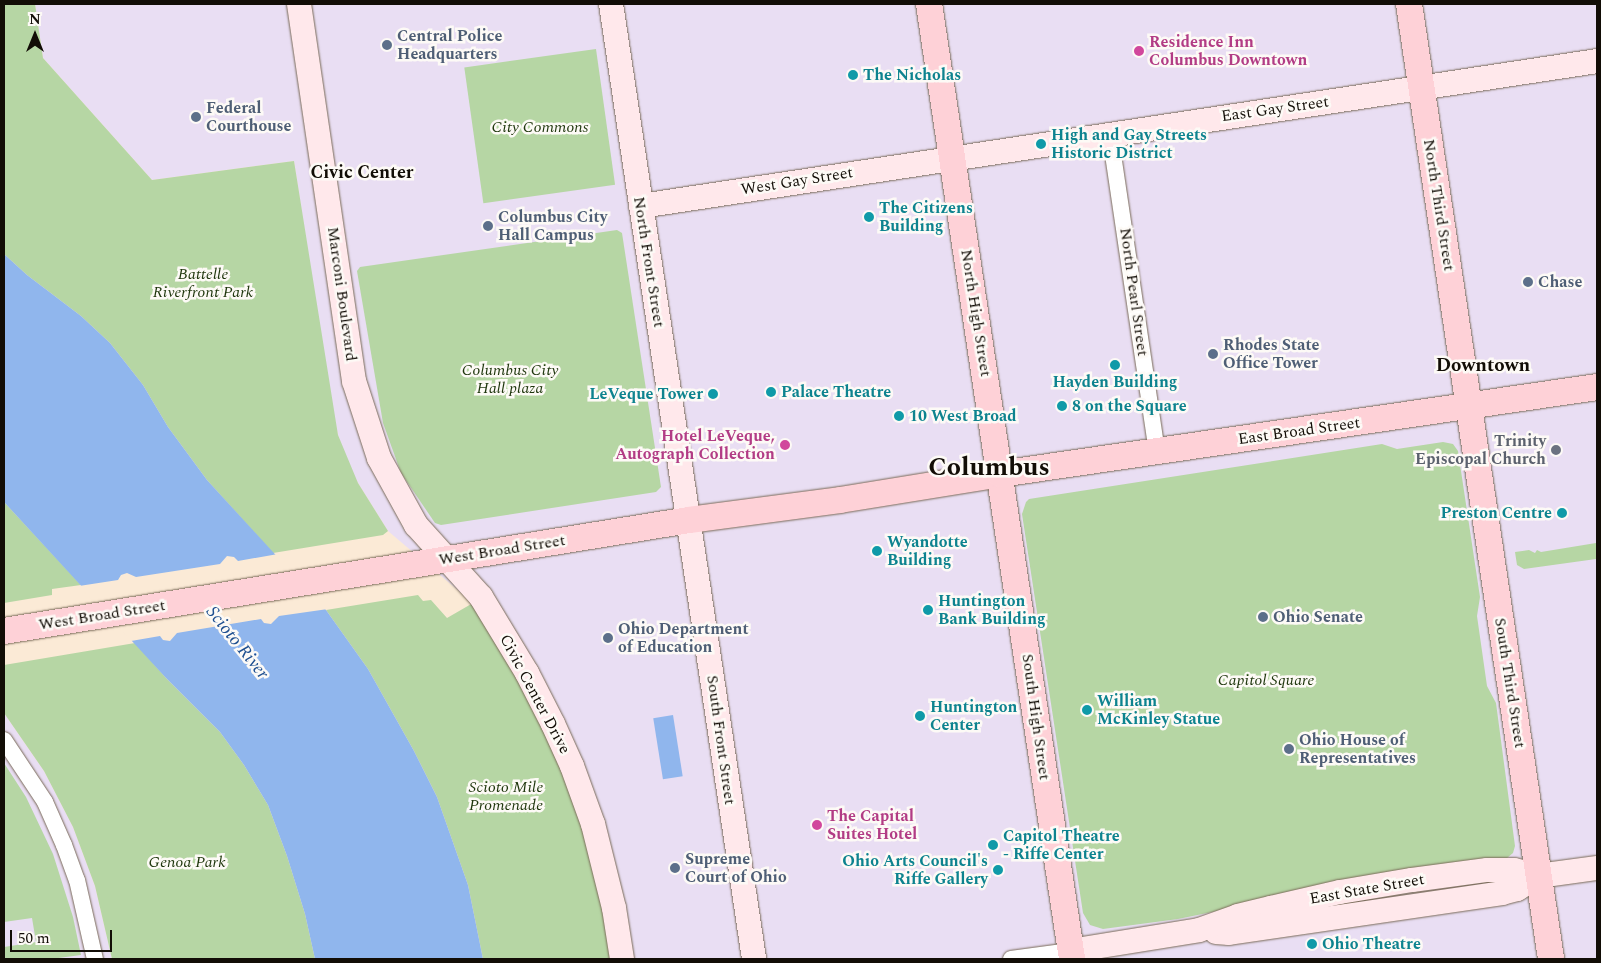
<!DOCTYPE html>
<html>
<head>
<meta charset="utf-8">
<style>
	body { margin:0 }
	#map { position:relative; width:1601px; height:963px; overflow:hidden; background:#fbead6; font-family:Spectral,serif }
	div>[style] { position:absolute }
	.commercial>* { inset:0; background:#e9def3 }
	.green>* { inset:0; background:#b6d6a4; transform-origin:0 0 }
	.water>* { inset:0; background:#90b6ed; transform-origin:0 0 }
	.pier>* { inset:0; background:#fbead6 }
	.roads { filter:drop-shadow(0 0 1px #796a58) drop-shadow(0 0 1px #796a58) }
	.street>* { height:16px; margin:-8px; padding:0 8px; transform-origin:8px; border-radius:8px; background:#fff }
	.secondary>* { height:24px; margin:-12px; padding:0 12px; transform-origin:12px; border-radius:12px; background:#ffe8eb }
	.primary>* { height:26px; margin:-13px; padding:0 13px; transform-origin:13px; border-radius:13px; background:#fed1d7 }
	.dots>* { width:14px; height:14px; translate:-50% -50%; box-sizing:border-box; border:2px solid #fdfaf6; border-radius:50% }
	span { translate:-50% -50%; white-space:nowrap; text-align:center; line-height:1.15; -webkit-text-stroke:5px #fdfaf6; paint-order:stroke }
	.service-label { font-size:16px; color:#4e5e75; font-weight:700 }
	.left { translate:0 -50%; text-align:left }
	.hotel-label { font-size:16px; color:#b23c85; font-weight:700 }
	.right { translate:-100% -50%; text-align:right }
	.culture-label { font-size:16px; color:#0d838f; font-weight:700 }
	.street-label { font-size:16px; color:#120d06 }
	.park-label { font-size:16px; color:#1e360c; font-style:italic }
	.worship-label { font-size:16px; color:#5b616d; font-weight:700 }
	.neighbourhood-label { font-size:18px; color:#120d06; font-weight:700 }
	.water-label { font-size:18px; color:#1e4f90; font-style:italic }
	.quarter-label { font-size:19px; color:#120d06; font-weight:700 }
	.town-label { font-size:26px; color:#120d06; font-weight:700 }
	.frame { position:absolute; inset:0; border:5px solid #120d06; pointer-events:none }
	.north { position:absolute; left:10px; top:10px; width:50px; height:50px; -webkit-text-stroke:4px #fdfaf6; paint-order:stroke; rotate:0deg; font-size:14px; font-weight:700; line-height:20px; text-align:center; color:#120d06 }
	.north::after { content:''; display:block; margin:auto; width:18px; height:22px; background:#120d06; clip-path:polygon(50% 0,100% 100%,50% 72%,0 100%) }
	.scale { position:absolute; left:10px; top:930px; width:102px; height:22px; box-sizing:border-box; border:2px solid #120d06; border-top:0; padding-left:6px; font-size:15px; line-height:18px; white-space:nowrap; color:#120d06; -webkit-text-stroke:4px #fdfaf6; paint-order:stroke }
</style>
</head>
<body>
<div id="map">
	<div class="commercial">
		<div style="clip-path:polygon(35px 4px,1597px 4px,1597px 959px,614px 959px,473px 603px,388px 531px,358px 483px,348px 463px,338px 435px,330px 396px,294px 161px,152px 180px,43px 58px)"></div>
		<div style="clip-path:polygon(4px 713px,44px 771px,73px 827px,95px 886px,112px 959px,4px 959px)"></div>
	</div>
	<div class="green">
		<div style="clip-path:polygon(4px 4px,35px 4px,43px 58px,152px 180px,294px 161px,338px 435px,358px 483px,388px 531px,383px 535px,273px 553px,207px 480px,168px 427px,143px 385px,110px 343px,81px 316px,27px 275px,4px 254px)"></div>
		<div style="left:596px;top:49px;width:137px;height:133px;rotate:82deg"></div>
		<div style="clip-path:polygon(617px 230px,622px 233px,661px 487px,656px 492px,441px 525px,435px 523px,401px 473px,383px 423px,357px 271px,360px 267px)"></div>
		<div style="clip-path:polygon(1443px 442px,1453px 444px,1458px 451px,1480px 597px,1477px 616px,1487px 686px,1496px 703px,1515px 846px,1513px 853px,1507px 858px,1314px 891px,1178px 919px,1103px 929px,1090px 925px,1083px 913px,1022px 514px,1026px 502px,1029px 499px,1382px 444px,1397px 449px)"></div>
		<div style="clip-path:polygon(4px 502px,81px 585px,52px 589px,52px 595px,4px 603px)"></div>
		<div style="clip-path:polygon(1596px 543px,1597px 561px,1596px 559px,1524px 569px,1517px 565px,1515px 552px,1529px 550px,1535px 553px,1537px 550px,1541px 552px)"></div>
		<div style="clip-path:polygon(418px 595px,423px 601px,431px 600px,447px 618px,473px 603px,520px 676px,582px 815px,614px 959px,483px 959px,468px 885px,437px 797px,414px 751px,368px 669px,326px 610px)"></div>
		<div style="clip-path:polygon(135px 643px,166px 678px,220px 732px,244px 765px,268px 805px,287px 856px,305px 914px,315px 959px,112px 959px,95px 886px,73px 827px,44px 771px,4px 713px,4px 665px)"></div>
		<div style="clip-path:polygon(4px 763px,26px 797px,53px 854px,73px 917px,81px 955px,51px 959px,4px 959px,4px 947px,36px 942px,32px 918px,4px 922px)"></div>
	</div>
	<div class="water">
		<div style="clip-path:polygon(4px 254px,27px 275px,81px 316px,110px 343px,143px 385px,168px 427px,207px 480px,326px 610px,368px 669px,414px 751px,437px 797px,468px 885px,483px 959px,315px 959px,305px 914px,287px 856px,268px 805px,244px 765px,220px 732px,166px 678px,4px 502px)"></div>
		<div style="left:673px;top:715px;width:62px;height:20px;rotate:81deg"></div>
	</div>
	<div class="pier">
		<div style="clip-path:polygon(278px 554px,328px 609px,279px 616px,271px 624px,264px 623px,261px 619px,177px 633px,170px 641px,163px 640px,160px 636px,131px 641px,79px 586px,118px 580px,121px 575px,127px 573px,136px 577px,220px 564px,227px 556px,234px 557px,238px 561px)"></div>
	</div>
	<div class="roads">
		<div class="street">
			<div style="left:1110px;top:134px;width:320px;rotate:81.6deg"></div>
			<div style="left:4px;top:740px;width:74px;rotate:56.5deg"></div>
			<div style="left:45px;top:802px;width:47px;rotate:66.2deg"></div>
			<div style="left:64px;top:845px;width:37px;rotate:70deg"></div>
			<div style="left:77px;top:880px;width:81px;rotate:77.2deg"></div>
			<div style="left:1011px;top:959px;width:60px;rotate:-7.7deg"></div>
		</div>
		<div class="secondary">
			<div style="left:299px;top:4px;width:381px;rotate:81.7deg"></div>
			<div style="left:354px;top:381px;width:81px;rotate:72deg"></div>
			<div style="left:379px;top:458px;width:77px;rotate:61.1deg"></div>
			<div style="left:416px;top:525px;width:97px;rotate:47.9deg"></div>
			<div style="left:481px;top:597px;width:89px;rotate:58.8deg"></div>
			<div style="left:527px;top:673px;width:57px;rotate:63deg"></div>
			<div style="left:553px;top:724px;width:46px;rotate:65.7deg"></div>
			<div style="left:572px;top:766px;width:62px;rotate:70.1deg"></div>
			<div style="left:593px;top:824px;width:87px;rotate:76deg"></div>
			<div style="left:614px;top:908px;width:52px;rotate:81.1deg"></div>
			<div style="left:611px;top:4px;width:966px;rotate:81.48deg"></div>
			<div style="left:641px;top:206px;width:967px;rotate:-8.62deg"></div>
			<div style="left:1216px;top:932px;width:13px;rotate:4deg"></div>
			<div style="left:1229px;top:933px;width:276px;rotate:-8.3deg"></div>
			<div style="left:1502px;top:893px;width:16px;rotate:-15deg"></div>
			<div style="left:1517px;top:889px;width:25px;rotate:-32deg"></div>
			<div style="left:1070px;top:951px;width:131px;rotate:-9.2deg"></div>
			<div style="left:1199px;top:930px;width:41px;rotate:-19.7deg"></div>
			<div style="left:1238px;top:916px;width:34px;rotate:-14deg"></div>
			<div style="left:1271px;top:908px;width:71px;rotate:-13.1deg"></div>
			<div style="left:1340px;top:892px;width:73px;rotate:-9.5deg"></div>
			<div style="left:1412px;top:880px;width:76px;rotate:-7.6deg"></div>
			<div style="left:1487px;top:870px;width:27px"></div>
			<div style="left:1514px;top:870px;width:25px;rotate:14deg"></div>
			<div style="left:1538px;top:876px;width:60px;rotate:-7.7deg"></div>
		</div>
		<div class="primary">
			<div style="left:929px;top:4px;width:966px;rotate:81.48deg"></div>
			<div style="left:1409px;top:4px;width:965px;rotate:81.54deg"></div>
			<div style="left:4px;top:631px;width:694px;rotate:-9.2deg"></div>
			<div style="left:689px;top:520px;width:152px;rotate:-7.5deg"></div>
			<div style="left:840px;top:500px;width:162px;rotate:-9.2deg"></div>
			<div style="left:1000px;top:474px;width:603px;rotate:-8.29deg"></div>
		</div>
	</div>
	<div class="dots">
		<div style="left:387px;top:45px;background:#5c6f8a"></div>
		<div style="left:1139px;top:51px;background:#d1479c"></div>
		<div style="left:853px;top:75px;background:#0f9aa8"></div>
		<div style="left:196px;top:117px;background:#5c6f8a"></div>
		<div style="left:1041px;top:144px;background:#0f9aa8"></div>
		<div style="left:869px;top:217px;background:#0f9aa8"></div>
		<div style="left:488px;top:226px;background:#5c6f8a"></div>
		<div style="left:1528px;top:282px;background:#5c6f8a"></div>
		<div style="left:1213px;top:354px;background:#5c6f8a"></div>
		<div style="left:1115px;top:365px;background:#0f9aa8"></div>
		<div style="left:771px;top:392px;background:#0f9aa8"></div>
		<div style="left:713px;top:394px;background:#0f9aa8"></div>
		<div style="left:1062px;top:406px;background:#0f9aa8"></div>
		<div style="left:899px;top:416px;background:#0f9aa8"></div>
		<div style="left:785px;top:445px;background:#d1479c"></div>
		<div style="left:1556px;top:450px;background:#6b7280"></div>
		<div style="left:1562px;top:513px;background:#0f9aa8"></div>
		<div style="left:877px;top:551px;background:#0f9aa8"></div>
		<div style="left:928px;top:610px;background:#0f9aa8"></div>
		<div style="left:1263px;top:617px;background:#5c6f8a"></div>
		<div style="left:608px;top:638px;background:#5c6f8a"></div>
		<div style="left:1087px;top:710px;background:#0f9aa8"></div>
		<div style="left:920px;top:716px;background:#0f9aa8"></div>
		<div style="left:1289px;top:749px;background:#5c6f8a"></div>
		<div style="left:817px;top:825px;background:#d1479c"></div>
		<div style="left:993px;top:845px;background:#0f9aa8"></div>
		<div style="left:675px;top:868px;background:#5c6f8a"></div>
		<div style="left:998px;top:870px;background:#0f9aa8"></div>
		<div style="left:1312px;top:944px;background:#0f9aa8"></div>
	</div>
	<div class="service-label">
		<span class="left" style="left:397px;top:45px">Central Police<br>Headquarters</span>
		<span class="left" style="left:206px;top:117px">Federal<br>Courthouse</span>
		<span class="left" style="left:498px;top:226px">Columbus City<br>Hall Campus</span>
		<span class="left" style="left:1538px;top:282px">Chase</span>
		<span class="left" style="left:1223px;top:354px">Rhodes State<br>Office Tower</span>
		<span class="left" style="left:1273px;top:617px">Ohio Senate</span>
		<span class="left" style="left:618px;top:638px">Ohio Department<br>of Education</span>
		<span class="left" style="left:1299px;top:749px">Ohio House of<br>Representatives</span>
		<span class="left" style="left:685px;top:868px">Supreme<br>Court of Ohio</span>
	</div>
	<div class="hotel-label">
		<span class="left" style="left:1149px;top:51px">Residence Inn<br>Columbus Downtown</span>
		<span class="right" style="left:775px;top:445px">Hotel LeVeque,<br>Autograph Collection</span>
		<span class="left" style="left:827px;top:825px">The Capital<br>Suites Hotel</span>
	</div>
	<div class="culture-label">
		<span class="left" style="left:863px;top:75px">The Nicholas</span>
		<span class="left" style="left:1051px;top:144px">High and Gay Streets<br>Historic District</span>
		<span class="left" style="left:879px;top:217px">The Citizens<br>Building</span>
		<span style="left:1115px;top:382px">Hayden Building</span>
		<span class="left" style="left:781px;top:392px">Palace Theatre</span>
		<span class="right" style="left:703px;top:394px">LeVeque Tower</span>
		<span class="left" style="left:1072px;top:406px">8 on the Square</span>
		<span class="left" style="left:909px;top:416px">10 West Broad</span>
		<span class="right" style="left:1552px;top:513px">Preston Centre</span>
		<span class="left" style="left:887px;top:551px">Wyandotte<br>Building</span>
		<span class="left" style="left:938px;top:610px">Huntington<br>Bank Building</span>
		<span class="left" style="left:1097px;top:710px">William<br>McKinley Statue</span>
		<span class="left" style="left:930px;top:716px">Huntington<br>Center</span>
		<span class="left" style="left:1003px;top:845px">Capitol Theatre<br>- Riffe Center</span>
		<span class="right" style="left:988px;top:870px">Ohio Arts Council's<br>Riffe Gallery</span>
		<span class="left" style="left:1322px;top:944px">Ohio Theatre</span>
	</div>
	<div class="street-label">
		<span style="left:1275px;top:109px;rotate:-8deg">East Gay Street</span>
		<span style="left:797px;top:181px;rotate:-9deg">West Gay Street</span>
		<span style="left:1439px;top:205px;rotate:81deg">North Third Street</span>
		<span style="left:649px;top:262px;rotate:81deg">North Front Street</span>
		<span style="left:1134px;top:292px;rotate:82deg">North Pearl Street</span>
		<span style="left:342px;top:294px;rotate:82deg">Marconi Boulevard</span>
		<span style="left:976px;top:313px;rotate:81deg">North High Street</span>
		<span style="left:1299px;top:431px;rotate:-8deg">East Broad Street</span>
		<span style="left:502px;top:550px;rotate:-9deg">West Broad Street</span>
		<span style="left:102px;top:615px;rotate:-9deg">West Broad Street</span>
		<span style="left:1510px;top:683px;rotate:81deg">South Third Street</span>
		<span style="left:535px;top:694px;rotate:62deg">Civic Center Drive</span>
		<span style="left:1036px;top:717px;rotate:82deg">South High Street</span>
		<span style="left:721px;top:740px;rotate:82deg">South Front Street</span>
		<span style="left:1367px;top:889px;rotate:-10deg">East State Street</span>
	</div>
	<div class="park-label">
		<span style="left:540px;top:127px">City Commons</span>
		<span style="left:203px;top:283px">Battelle<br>Riverfront Park</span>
		<span style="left:510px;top:379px">Columbus City<br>Hall plaza</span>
		<span style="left:1266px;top:680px">Capitol Square</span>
		<span style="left:506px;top:796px">Scioto Mile<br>Promenade</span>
		<span style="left:187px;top:862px">Genoa Park</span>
	</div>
	<div class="worship-label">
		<span class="right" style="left:1546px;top:450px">Trinity<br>Episcopal Church</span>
	</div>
	<div class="neighbourhood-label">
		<span style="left:362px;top:173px">Civic Center</span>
	</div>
	<div class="water-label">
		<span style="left:237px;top:643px;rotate:51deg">Scioto River</span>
	</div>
	<div class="quarter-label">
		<span style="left:1483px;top:366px">Downtown</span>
	</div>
	<div class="town-label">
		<span style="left:989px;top:468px">Columbus</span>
	</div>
	<div class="frame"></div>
	<div class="north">N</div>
	<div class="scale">50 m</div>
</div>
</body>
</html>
